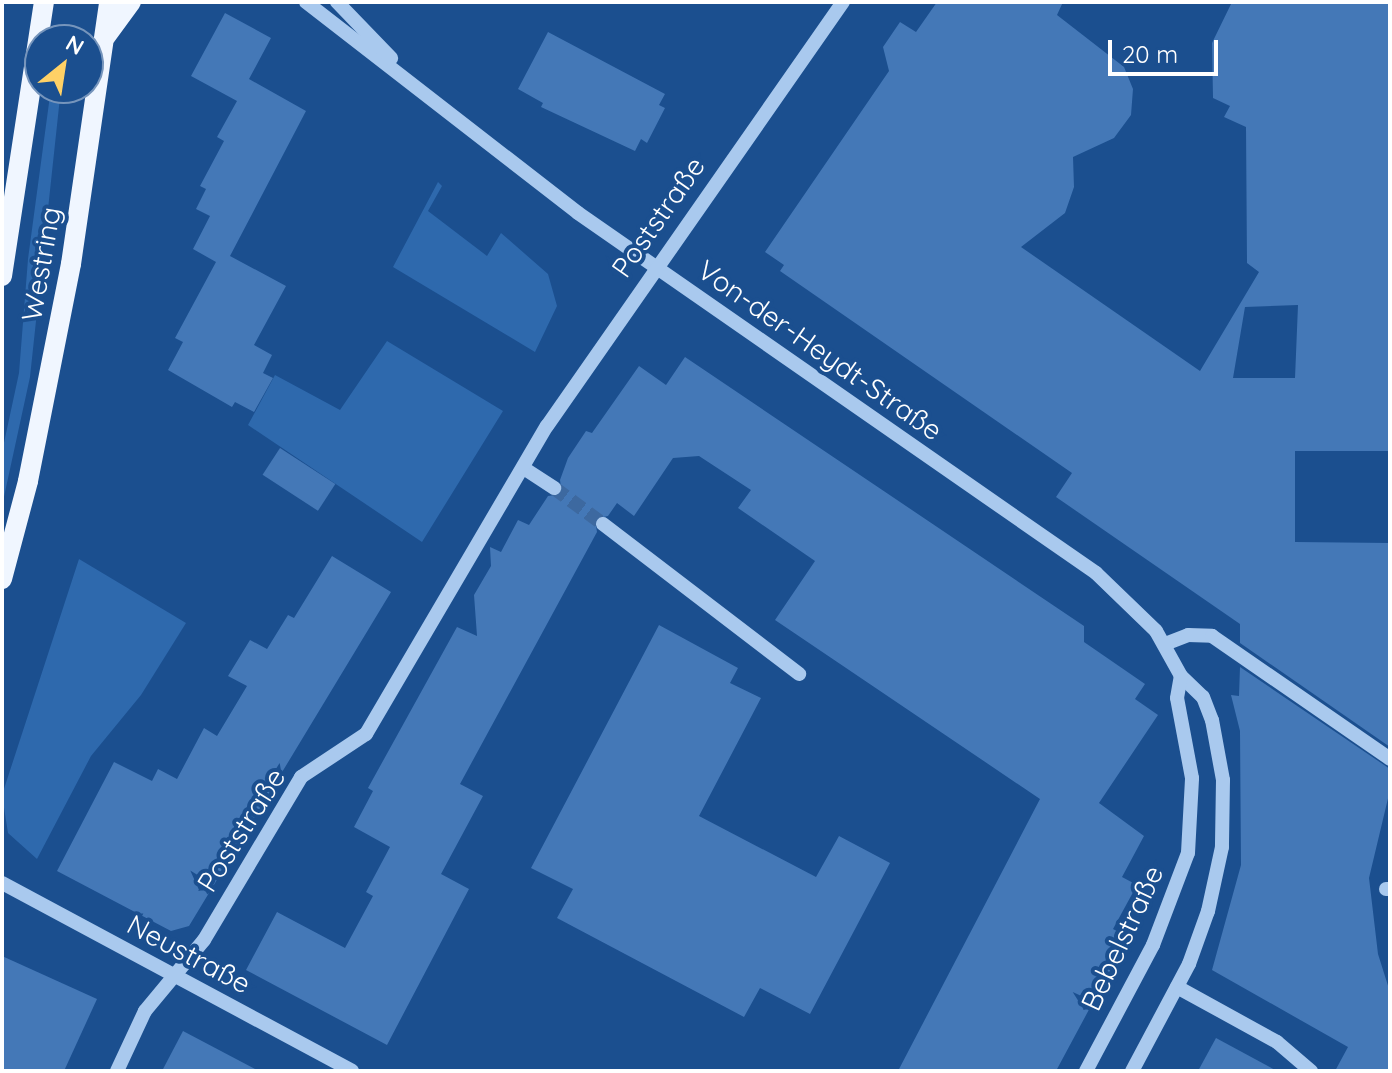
<!DOCTYPE html>
<html>
<head>
<meta charset="utf-8">
<style>
	body { margin:0 }
	#map { position:relative; width:1392px; height:1073px; overflow:hidden; background:#1b4f8f; font-family:Quicksand,sans-serif }
	div>[style] { position:absolute }
	.green>* { inset:0; background:#2e69ad }
	.building>* { inset:0; background:#4478b7; transform-origin:0 0 }
	.minor-tunnel>* { height:14px; margin-top:-7px; transform-origin:0; background:repeating-linear-gradient(90deg,#3d69a0 0 14px,transparent 0 21px) }
	.minor>* { height:14px; margin:-7px; padding:0 7px; transform-origin:7px; border-radius:7px; background:#a9c9ee }
	.major>* { height:20px; margin:-10px; padding:0 10px; transform-origin:10px; border-radius:10px; background:#f0f6ff }
	span { translate:-50% -50%; white-space:nowrap; text-align:center; line-height:1.15; -webkit-text-stroke:8px #1b4f8f; paint-order:stroke }
	.street-label { font-size:28px; color:#fff }
	.frame { position:absolute; inset:0; border:4px solid #fff; pointer-events:none }
	.north { position:absolute; left:24px; top:24px; width:80px; height:80px; box-sizing:border-box; background:#1b4f8f; border:2px solid #7695bc; border-radius:50%; rotate:30deg; font-size:22px; font-weight:700; line-height:32px; text-align:center; color:#fff }
	.north::after { content:''; display:block; margin:auto; width:28px; height:36px; background:#ffd166; clip-path:polygon(50% 0,100% 100%,50% 72%,0 100%) }
	.scale { position:absolute; left:1108px; top:40px; width:110px; height:36px; box-sizing:border-box; border:4px solid #fff; border-top:0; padding-left:10px; font-size:24px; line-height:28px; white-space:nowrap; color:#fff; -webkit-text-stroke:6px #1b4f8f; paint-order:stroke }
</style>
</head>
<body>
<div id="map">
	<div class="green">
		<div style="clip-path:polygon(51px 88px,61px 88px,30px 377px,2px 506px,2px 452px,19px 373px,28px 259px)"></div>
		<div style="clip-path:polygon(438px 182px,442px 186px,428px 211px,487px 256px,501px 233px,548px 274px,557px 306px,535px 352px,393px 267px)"></div>
		<div style="clip-path:polygon(387px 341px,503px 411px,422px 542px,248px 425px,275px 375px,340px 410px)"></div>
		<div style="clip-path:polygon(79px 559px,186px 623px,141px 695px,91px 756px,37px 859px,8px 833px,2px 795px)"></div>
	</div>
	<div class="building">
		<div style="clip-path:polygon(evenodd,937px 2px,1063px 2px,1057px 15px,1124px 67px,1133px 89px,1131px 115px,1114px 138px,1073px 157px,1074px 187px,1065px 213px,1021px 247px,1200px 371px,1259px 272px,1247px 263px,1246px 127px,1224px 117px,1230px 106px,1213px 98px,1212px 43px,1232px 2px,1390px 2px,1390px 451px,1295px 451px,1295px 542px,1390px 543px,1390px 747px,1240px 643px,1240px 624px,1056px 497px,1072px 473px,780px 271px,784px 265px,765px 252px,889px 71px,883px 47px,900px 22px,916px 32px,937px 2px,1298px 305px,1295px 378px,1233px 378px,1245px 307px,1298px 305px)"></div>
		<div style="clip-path:polygon(225px 13px,271px 38px,249px 79px,306px 111px,230px 256px,286px 286px,254px 345px,272px 355px,263px 373px,273px 378px,254px 412px,235px 402px,232px 407px,168px 370px,183px 342px,175px 338px,216px 262px,193px 249px,210px 216px,196px 209px,206px 189px,200px 186px,224px 141px,217px 137px,237px 101px,191px 76px)"></div>
		<div style="clip-path:polygon(548px 32px,665px 94px,659px 105px,665px 108px,647px 143px,641px 139px,635px 151px,541px 107px,543px 103px,518px 89px)"></div>
		<div style="clip-path:polygon(685px 357px,1084px 626px,1084px 642px,1145px 684px,1135px 699px,1158px 715px,1099px 803px,1144px 836px,1122px 877px,1137px 885px,1113px 929px,1128px 937px,1056px 1071px,898px 1071px,1040px 799px,775px 620px,815px 561px,738px 508px,751px 490px,699px 456px,673px 458px,634px 516px,617px 503px,608px 516px,595px 519px,597px 532px,460px 784px,483px 796px,441px 874px,469px 889px,387px 1045px,246px 970px,277px 912px,345px 948px,373px 896px,366px 892px,390px 847px,354px 827px,373px 791px,368px 788px,457px 627px,477px 636px,474px 595px,491px 566px,490px 547px,501px 552px,518px 520px,529px 525px,548px 496px,562px 494px,560px 480px,568px 458px,586px 431px,592px 433px,639px 366px,666px 385px)"></div>
		<div style="left:280px;top:448px;width:66px;height:32px;rotate:33deg"></div>
		<div style="clip-path:polygon(332px 556px,391px 592px,189px 926px,171px 931px,57px 871px,114px 762px,152px 781px,158px 769px,177px 779px,204px 728px,217px 736px,247px 686px,228px 676px,250px 640px,267px 649px,288px 615px,294px 618px)"></div>
		<div style="clip-path:polygon(659px 625px,738px 668px,730px 683px,761px 698px,699px 816px,816px 877px,839px 836px,890px 863px,810px 1014px,760px 988px,744px 1017px,557px 918px,573px 889px,531px 868px)"></div>
		<div style="clip-path:polygon(1240px 667px,1390px 769px,1390px 790px,1369px 878px,1378px 954px,1390px 992px,1390px 1071px,1335px 1071px,1348px 1047px,1212px 970px,1241px 865px,1240px 731px,1231px 695px,1239px 696px)"></div>
		<div style="clip-path:polygon(2px 956px,97px 999px,64px 1071px,2px 1071px)"></div>
		<div style="clip-path:polygon(183px 1031px,259px 1071px,162px 1071px)"></div>
		<div style="clip-path:polygon(1216px 1038px,1277px 1071px,1198px 1071px)"></div>
	</div>
	<div class="minor-tunnel">
		<div style="left:554px;top:488px;width:61px;rotate:36.3deg"></div>
	</div>
	<div class="minor">
		<div style="left:306px;top:2px;width:344px;rotate:37.8deg"></div>
		<div style="left:578px;top:213px;width:631px;rotate:34.8deg"></div>
		<div style="left:1096px;top:573px;width:83px;rotate:44deg"></div>
		<div style="left:1156px;top:631px;width:51px;rotate:60.9deg"></div>
		<div style="left:1181px;top:676px;width:30px;rotate:44deg"></div>
		<div style="left:1203px;top:697px;width:25px;rotate:69deg"></div>
		<div style="left:1212px;top:720px;width:61px;rotate:79.6deg"></div>
		<div style="left:1223px;top:780px;width:67px;rotate:90.9deg"></div>
		<div style="left:1222px;top:847px;width:66px;rotate:102.3deg"></div>
		<div style="left:1208px;top:911px;width:56px;rotate:109.7deg"></div>
		<div style="left:1189px;top:964px;width:121px;rotate:118deg"></div>
		<div style="left:337px;top:2px;width:78px;rotate:46deg"></div>
		<div style="left:525px;top:469px;width:35px;rotate:33deg"></div>
		<div style="left:603px;top:524px;width:247px;rotate:37.4deg"></div>
		<div style="left:1165px;top:644px;width:25px;rotate:-21deg"></div>
		<div style="left:1188px;top:635px;width:24px;rotate:2deg"></div>
		<div style="left:1212px;top:636px;width:216px;rotate:34.6deg"></div>
		<div style="left:2px;top:883px;width:397px;rotate:28.2deg"></div>
		<div style="left:1386px;top:889px;width:4px"></div>
		<div style="left:1177px;top:987px;width:114px;rotate:28.8deg"></div>
		<div style="left:1277px;top:1042px;width:45px;rotate:40.5deg"></div>
		<div style="left:117px;top:1071px;width:66px;rotate:-65deg"></div>
		<div style="left:145px;top:1011px;width:92px;rotate:-50.3deg"></div>
		<div style="left:204px;top:940px;width:190px;rotate:-59.2deg"></div>
		<div style="left:301px;top:777px;width:78px;rotate:-33.5deg"></div>
		<div style="left:366px;top:734px;width:357px;rotate:-59.6deg"></div>
		<div style="left:547px;top:426px;width:517px;rotate:-55.08deg"></div>
		<div style="left:1086px;top:1071px;width:143px;rotate:-62deg"></div>
		<div style="left:1153px;top:945px;width:98px;rotate:-69.2deg"></div>
		<div style="left:1188px;top:853px;width:75px;rotate:-86.9deg"></div>
		<div style="left:1192px;top:778px;width:81px;rotate:-100.6deg"></div>
		<div style="left:1177px;top:698px;width:22px;rotate:-80deg"></div>
	</div>
	<div class="major">
		<div style="left:106px;top:36px;width:42px;rotate:-53.7deg"></div>
		<div style="left:2px;top:276px;width:277px;rotate:-81.3deg"></div>
		<div style="left:2px;top:579px;width:101px;rotate:-75.1deg"></div>
		<div style="left:28px;top:481px;width:221px;rotate:-78.8deg"></div>
		<div style="left:71px;top:264px;width:265px;rotate:-81.7deg"></div>
	</div>
	<div class="street-label">
		<span style="left:658px;top:217px;rotate:-55deg">Poststraße</span>
		<span style="left:41px;top:264px;rotate:-80deg">Westring</span>
		<span style="left:820px;top:350px;rotate:35deg">Von-der-Heydt-Straße</span>
		<span style="left:241px;top:830px;rotate:-58deg">Poststraße</span>
		<span style="left:1122px;top:938px;rotate:-65deg">Bebelstraße</span>
		<span style="left:189px;top:954px;rotate:28deg">Neustraße</span>
	</div>
	<div class="frame"></div>
	<div class="north">N</div>
	<div class="scale">20 m</div>
</div>
</body>
</html>
